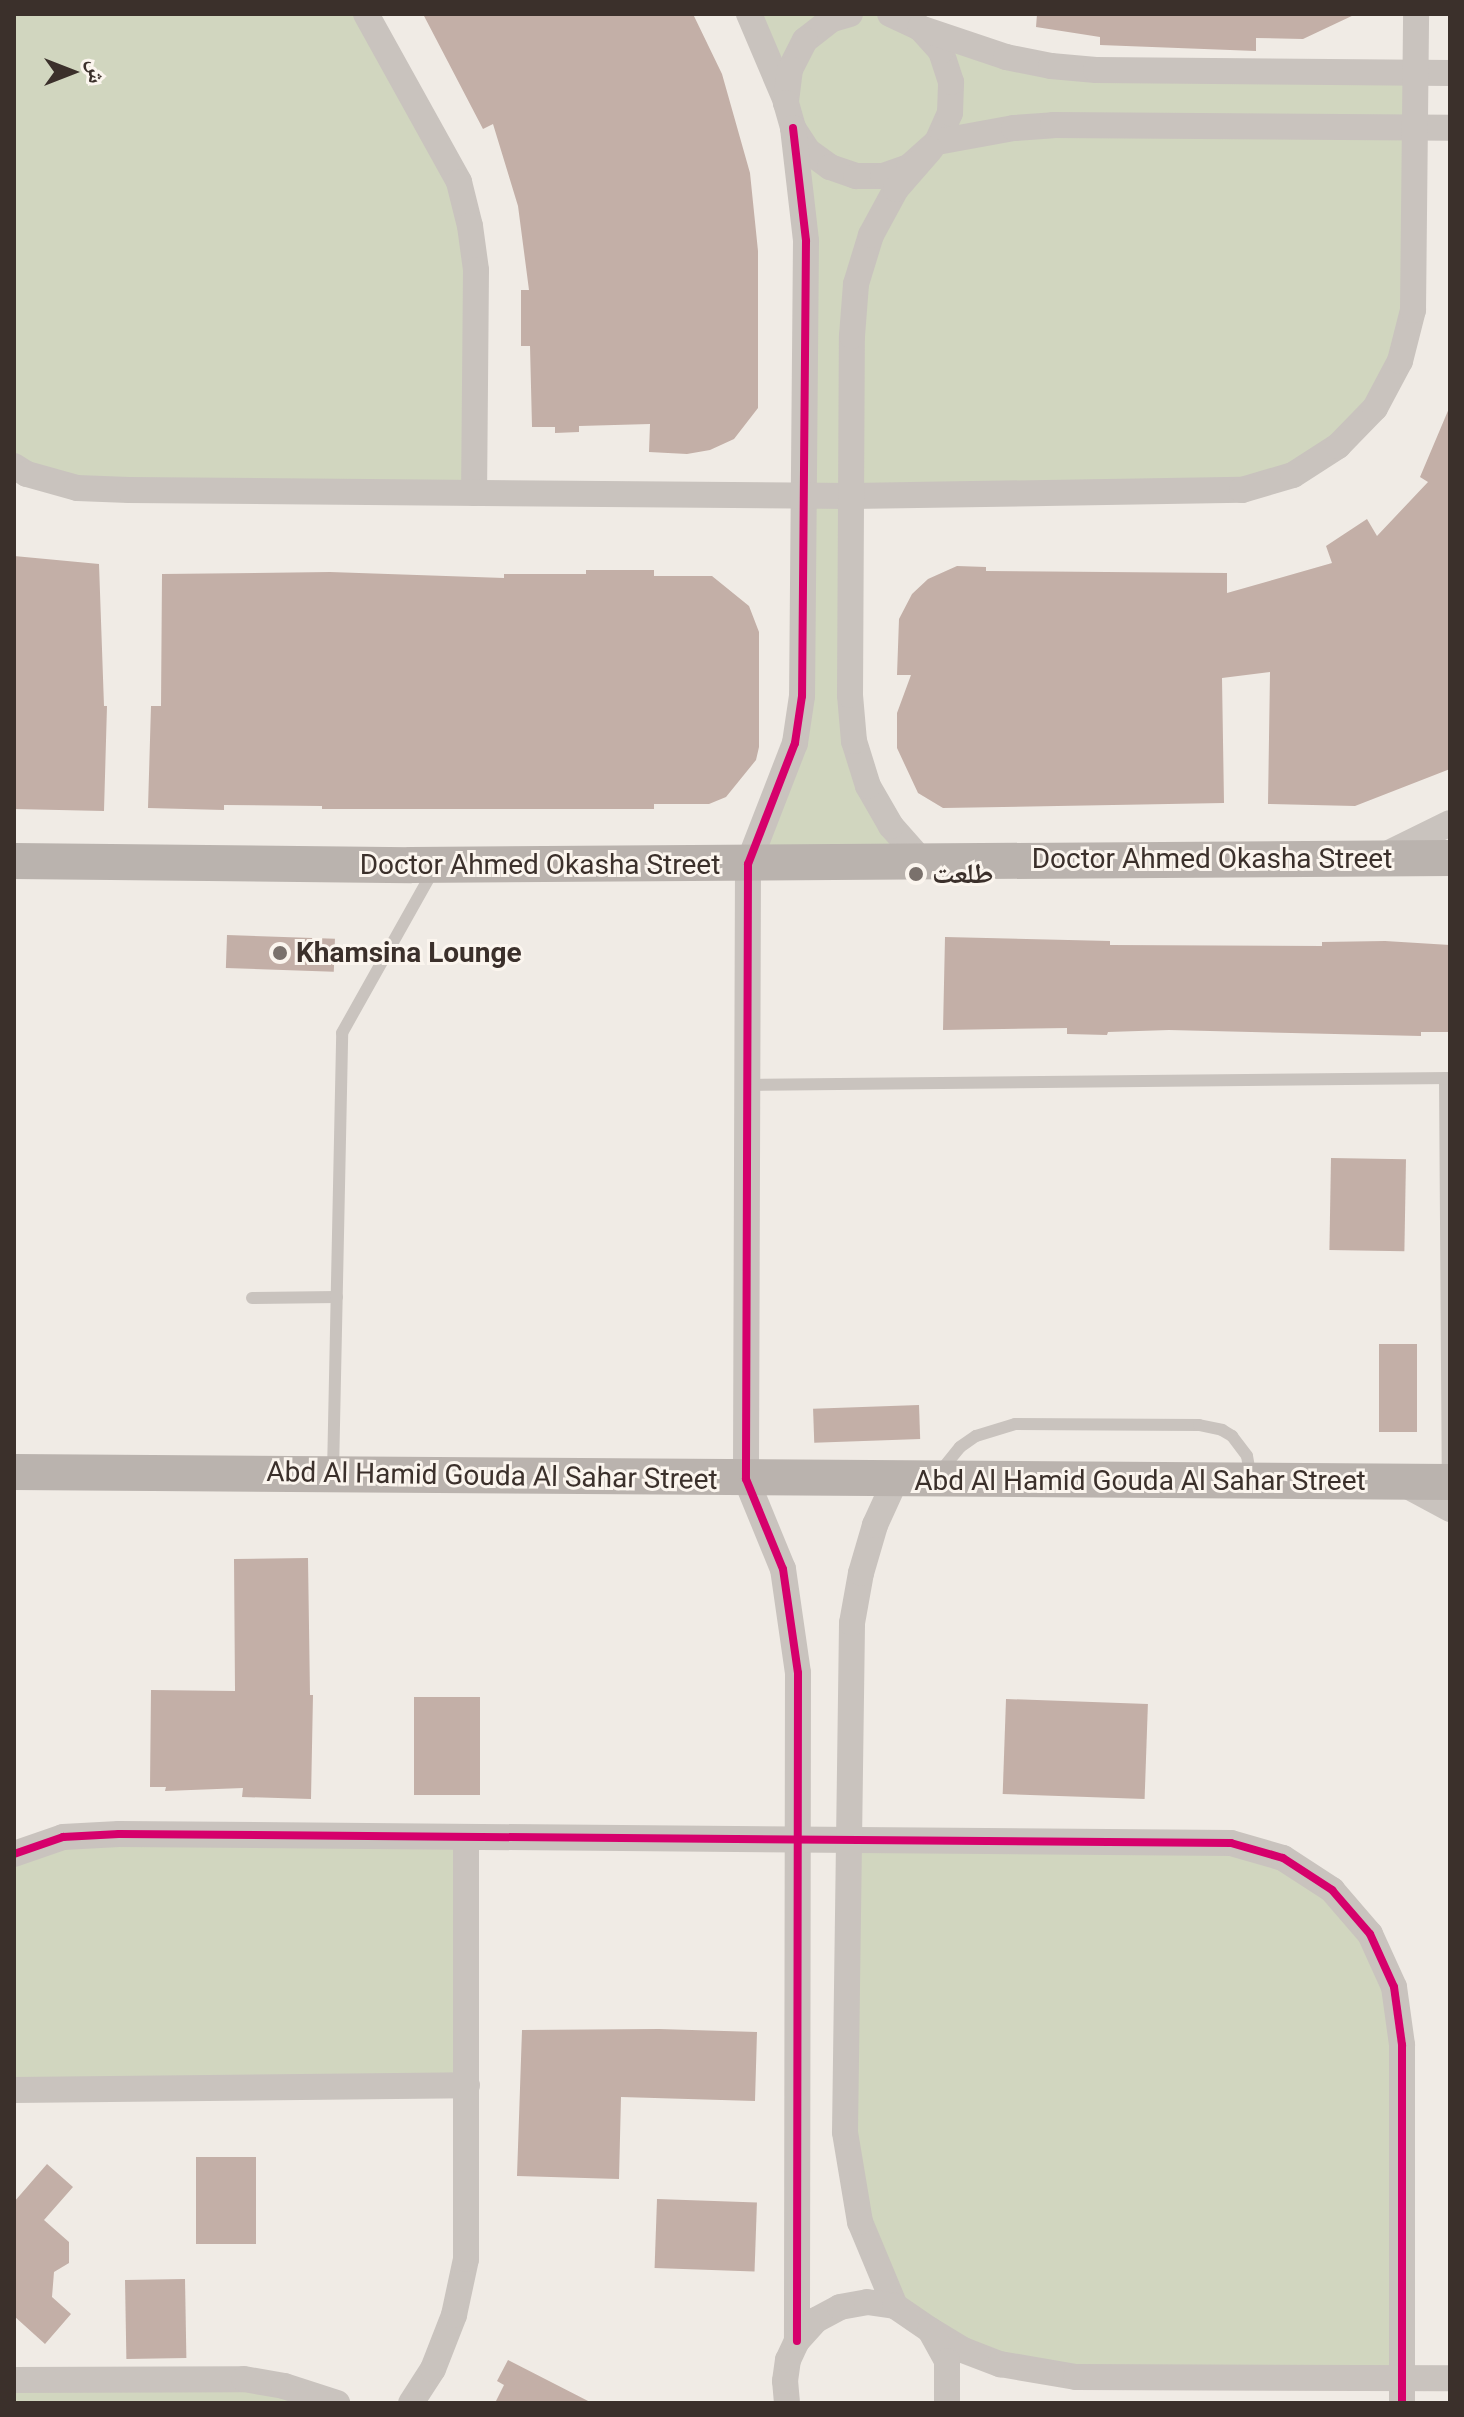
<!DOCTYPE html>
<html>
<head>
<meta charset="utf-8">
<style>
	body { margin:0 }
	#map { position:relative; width:1464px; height:2417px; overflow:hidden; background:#f0ebe5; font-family:Roboto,"Noto Naskh Arabic",sans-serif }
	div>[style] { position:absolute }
	.green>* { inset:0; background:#d1d6bf }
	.building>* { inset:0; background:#c3afa7; transform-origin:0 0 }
	.lane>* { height:12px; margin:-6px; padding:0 6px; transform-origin:6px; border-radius:6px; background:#c9c3be }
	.street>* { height:26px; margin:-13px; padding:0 13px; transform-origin:13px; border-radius:13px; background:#c9c3be }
	.secondary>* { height:36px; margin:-18px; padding:0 18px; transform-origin:18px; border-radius:18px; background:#bab3ae }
	.cycleway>* { height:8px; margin:-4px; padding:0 4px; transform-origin:4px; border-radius:4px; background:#d6006c }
	.dots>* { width:22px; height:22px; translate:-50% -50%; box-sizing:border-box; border:4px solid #fbf5ee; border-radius:50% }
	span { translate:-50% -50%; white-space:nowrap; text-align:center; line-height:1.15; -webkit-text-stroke:6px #fbf5ee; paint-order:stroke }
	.street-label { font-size:28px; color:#3b302b }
	.poi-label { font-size:28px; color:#3b302b; font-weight:700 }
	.left { translate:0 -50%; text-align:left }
	.frame { position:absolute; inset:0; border:16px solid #3b302b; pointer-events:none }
	.north { position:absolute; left:32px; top:32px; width:80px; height:80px; -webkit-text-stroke:6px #fbf5ee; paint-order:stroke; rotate:90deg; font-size:22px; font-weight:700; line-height:32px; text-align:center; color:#3b302b }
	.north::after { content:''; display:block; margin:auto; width:28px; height:36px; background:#3b302b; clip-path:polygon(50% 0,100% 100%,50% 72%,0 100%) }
</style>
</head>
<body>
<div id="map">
	<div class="green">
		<div style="clip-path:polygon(14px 14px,366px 14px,459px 182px,474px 493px,129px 490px,14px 466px)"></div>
		<div style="clip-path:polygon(749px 14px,896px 14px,1006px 57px,1416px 73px,1413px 310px,1375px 408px,1293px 475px,851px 497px,854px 741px,922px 861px,748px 864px,795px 743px,802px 184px)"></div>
		<div style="clip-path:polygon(63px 1837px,466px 1837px,467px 2085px,14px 2090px,14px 1854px)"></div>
		<div style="clip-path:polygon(849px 1840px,1231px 1843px,1332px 1890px,1394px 1987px,1402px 2378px,1038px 2373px,914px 2316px,860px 2222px)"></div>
		<div style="clip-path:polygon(244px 2379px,337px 2403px,14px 2403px,14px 2380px)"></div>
	</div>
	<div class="building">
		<div style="clip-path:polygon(423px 14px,693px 14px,722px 74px,750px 173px,758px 251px,758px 408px,734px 439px,710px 450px,687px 454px,649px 452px,650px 424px,579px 426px,579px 432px,555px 433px,555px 427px,532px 427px,530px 346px,521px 346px,521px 290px,529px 290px,518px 206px,493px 124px,483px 129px)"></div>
		<div style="clip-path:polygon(1037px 14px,1356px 14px,1303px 39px,1256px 38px,1256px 51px,1100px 45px,1100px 37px,1036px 27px)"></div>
		<div style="clip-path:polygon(1450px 406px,1450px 769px,1355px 806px,1268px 804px,1270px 672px,1222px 678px,1224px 803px,943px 808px,918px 793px,897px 748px,897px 713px,911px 675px,897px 675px,899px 619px,912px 594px,928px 579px,957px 566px,986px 567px,986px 571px,1227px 573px,1227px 593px,1332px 563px,1326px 546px,1367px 519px,1377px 536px,1428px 482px,1420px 477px)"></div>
		<div style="clip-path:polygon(14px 556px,99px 564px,104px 706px,107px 706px,104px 811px,14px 809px)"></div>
		<div style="clip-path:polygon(586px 570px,654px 570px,654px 576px,712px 576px,749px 606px,759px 632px,759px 747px,756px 760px,726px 797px,709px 804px,654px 804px,654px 809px,322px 809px,322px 806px,224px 805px,224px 810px,148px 808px,151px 706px,161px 706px,162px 574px,330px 572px,504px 578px,504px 574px,586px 574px)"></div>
		<div style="left:227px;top:935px;width:108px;height:33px;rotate:2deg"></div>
		<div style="clip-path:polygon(945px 937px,1110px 941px,1110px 945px,1322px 946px,1322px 942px,1385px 941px,1450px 945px,1450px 1032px,1421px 1032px,1421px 1036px,1169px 1030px,1108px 1032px,1107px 1035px,1067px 1034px,1067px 1028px,943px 1030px)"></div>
		<div style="left:1331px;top:1158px;width:75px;height:92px;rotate:1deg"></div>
		<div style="left:1379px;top:1344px;width:38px;height:88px"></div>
		<div style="left:919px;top:1405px;width:34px;height:106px;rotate:88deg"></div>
		<div style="clip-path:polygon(308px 1558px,310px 1695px,313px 1695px,311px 1799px,242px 1797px,243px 1788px,165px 1791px,166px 1787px,150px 1787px,151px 1690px,235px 1691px,234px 1559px)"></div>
		<div style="left:414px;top:1697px;width:66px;height:98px"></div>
		<div style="left:1006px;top:1699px;width:142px;height:95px;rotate:2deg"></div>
		<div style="clip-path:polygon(659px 2029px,757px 2032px,755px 2101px,621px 2097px,619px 2179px,517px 2176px,522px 2030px)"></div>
		<div style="left:196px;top:2157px;width:60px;height:87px"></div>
		<div style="clip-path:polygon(47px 2164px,73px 2187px,44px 2220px,69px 2242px,69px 2263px,54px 2272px,52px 2297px,71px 2314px,45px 2344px,14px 2316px,14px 2202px)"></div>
		<div style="left:657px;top:2199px;width:100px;height:69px;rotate:2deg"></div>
		<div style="left:185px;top:2279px;width:79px;height:60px;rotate:89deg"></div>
		<div style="clip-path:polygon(508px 2360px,592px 2403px,495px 2403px,504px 2385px,497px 2381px)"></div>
	</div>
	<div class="lane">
		<div style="left:1445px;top:1078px;width:401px;rotate:89.6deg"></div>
		<div style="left:747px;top:1085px;width:703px;rotate:-0.57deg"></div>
		<div style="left:252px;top:1298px;width:85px;rotate:-0.7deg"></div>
		<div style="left:333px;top:1473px;width:440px;rotate:-88.8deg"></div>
		<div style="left:342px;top:1033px;width:186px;rotate:-60.7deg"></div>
		<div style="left:939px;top:1473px;width:33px;rotate:-51deg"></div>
		<div style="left:960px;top:1447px;width:19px;rotate:-35deg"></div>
		<div style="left:976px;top:1436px;width:41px;rotate:-17.1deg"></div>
		<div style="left:1015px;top:1424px;width:184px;rotate:0.3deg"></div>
		<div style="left:1199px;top:1425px;width:24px;rotate:12deg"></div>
		<div style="left:1222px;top:1430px;width:12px;rotate:31deg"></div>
		<div style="left:1232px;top:1436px;width:25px;rotate:53deg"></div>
		<div style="left:1247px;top:1456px;width:22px;rotate:80deg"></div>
	</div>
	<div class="street">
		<div style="left:366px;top:14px;width:192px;rotate:61deg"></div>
		<div style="left:459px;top:182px;width:45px;rotate:76deg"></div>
		<div style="left:470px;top:226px;width:44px;rotate:82.2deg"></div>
		<div style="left:476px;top:270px;width:223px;rotate:90.5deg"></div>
		<div style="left:749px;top:14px;width:92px;rotate:67deg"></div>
		<div style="left:850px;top:14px;width:19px;rotate:164deg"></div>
		<div style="left:832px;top:19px;width:34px;rotate:142deg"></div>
		<div style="left:805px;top:40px;width:33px;rotate:117deg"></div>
		<div style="left:790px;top:69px;width:34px;rotate:97deg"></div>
		<div style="left:786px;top:103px;width:26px;rotate:74deg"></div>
		<div style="left:793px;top:128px;width:27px;rotate:57deg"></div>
		<div style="left:808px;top:151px;width:27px;rotate:36deg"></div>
		<div style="left:830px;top:167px;width:28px;rotate:19deg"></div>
		<div style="left:856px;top:176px;width:27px"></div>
		<div style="left:883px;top:176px;width:28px;rotate:-19deg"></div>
		<div style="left:909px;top:167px;width:38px;rotate:-42deg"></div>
		<div style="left:937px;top:142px;width:32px;rotate:-66deg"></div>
		<div style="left:950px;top:113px;width:31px;rotate:-88deg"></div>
		<div style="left:951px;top:82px;width:33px;rotate:-108deg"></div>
		<div style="left:941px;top:51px;width:31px;rotate:-132deg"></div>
		<div style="left:920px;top:28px;width:33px;rotate:-155deg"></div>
		<div style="left:920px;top:28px;width:91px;rotate:18.6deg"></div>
		<div style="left:1006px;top:57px;width:46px;rotate:11.3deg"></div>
		<div style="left:1051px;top:66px;width:45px;rotate:5.1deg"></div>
		<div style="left:1096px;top:70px;width:354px;rotate:0.5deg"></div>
		<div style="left:793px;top:128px;width:114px;rotate:83.4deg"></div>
		<div style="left:806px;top:241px;width:455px;rotate:90.5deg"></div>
		<div style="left:802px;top:696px;width:48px;rotate:98.5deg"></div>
		<div style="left:795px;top:743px;width:130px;rotate:111.2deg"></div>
		<div style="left:748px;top:864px;width:615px;rotate:90.19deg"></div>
		<div style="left:746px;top:1479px;width:97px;rotate:67.7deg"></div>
		<div style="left:783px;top:1569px;width:105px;rotate:81.8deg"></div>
		<div style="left:798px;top:1673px;width:668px;rotate:90.09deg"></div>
		<div style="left:937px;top:142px;width:78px;rotate:-10.3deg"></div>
		<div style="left:1014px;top:128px;width:39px;rotate:-4deg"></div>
		<div style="left:1053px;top:125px;width:397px;rotate:0.4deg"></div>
		<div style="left:14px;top:466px;width:15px;rotate:32deg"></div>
		<div style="left:27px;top:474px;width:52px;rotate:15.6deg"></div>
		<div style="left:77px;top:488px;width:52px;rotate:2.2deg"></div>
		<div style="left:129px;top:490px;width:722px;rotate:0.48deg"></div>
		<div style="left:851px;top:496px;width:391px;rotate:-0.9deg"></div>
		<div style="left:1242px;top:490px;width:53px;rotate:-16.4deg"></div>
		<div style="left:1293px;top:475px;width:54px;rotate:-32.8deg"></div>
		<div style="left:1338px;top:446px;width:53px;rotate:-45.8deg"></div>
		<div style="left:1375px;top:408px;width:53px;rotate:-62deg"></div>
		<div style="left:1400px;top:361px;width:53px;rotate:-75.7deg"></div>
		<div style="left:1413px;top:310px;width:296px;rotate:-89.4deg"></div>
		<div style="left:1385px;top:855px;width:72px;rotate:-26.2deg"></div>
		<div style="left:922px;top:861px;width:47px;rotate:-131.5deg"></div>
		<div style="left:891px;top:826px;width:46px;rotate:-119.9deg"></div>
		<div style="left:868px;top:786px;width:47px;rotate:-107.3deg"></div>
		<div style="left:854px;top:741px;width:46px;rotate:-95deg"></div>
		<div style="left:850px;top:695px;width:359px;rotate:-89.7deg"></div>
		<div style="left:852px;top:336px;width:52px;rotate:-85.6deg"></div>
		<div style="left:856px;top:284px;width:51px;rotate:-73deg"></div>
		<div style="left:871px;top:235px;width:52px;rotate:-61.5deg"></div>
		<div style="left:896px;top:189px;width:52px;rotate:-48.9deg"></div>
		<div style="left:1402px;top:1483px;width:55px;rotate:28.4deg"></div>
		<div style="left:14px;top:1854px;width:52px;rotate:-19.1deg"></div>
		<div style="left:63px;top:1837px;width:56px;rotate:-3.1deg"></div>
		<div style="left:119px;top:1834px;width:1112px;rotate:0.46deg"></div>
		<div style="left:1231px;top:1843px;width:54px;rotate:16.1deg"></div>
		<div style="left:1283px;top:1858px;width:59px;rotate:33.1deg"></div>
		<div style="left:1332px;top:1890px;width:58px;rotate:49.2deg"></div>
		<div style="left:1370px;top:1934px;width:58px;rotate:65.6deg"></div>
		<div style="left:1394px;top:1987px;width:59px;rotate:82.1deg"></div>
		<div style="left:1402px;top:2045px;width:358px;rotate:90deg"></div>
		<div style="left:14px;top:2090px;width:453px;rotate:-0.6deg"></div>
		<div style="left:895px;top:2306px;width:91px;rotate:-112.6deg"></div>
		<div style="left:860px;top:2222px;width:91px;rotate:-99.5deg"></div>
		<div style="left:845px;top:2132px;width:509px;rotate:-89.21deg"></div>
		<div style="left:852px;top:1623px;width:51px;rotate:-79.8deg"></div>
		<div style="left:861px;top:1573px;width:50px;rotate:-73.7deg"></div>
		<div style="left:875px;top:1525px;width:51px;rotate:-65.5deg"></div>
		<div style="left:930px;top:2330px;width:39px;rotate:31deg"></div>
		<div style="left:963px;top:2350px;width:40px;rotate:21deg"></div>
		<div style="left:1000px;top:2364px;width:77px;rotate:9.7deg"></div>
		<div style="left:1076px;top:2377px;width:374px;rotate:0.2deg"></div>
		<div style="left:14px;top:2380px;width:230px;rotate:-0.2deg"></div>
		<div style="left:244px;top:2379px;width:41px;rotate:9.9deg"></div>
		<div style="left:284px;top:2386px;width:56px;rotate:17.8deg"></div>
		<div style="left:411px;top:2403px;width:40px;rotate:-57.1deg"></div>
		<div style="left:433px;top:2369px;width:58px;rotate:-68.7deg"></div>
		<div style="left:454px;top:2315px;width:57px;rotate:-77.9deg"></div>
		<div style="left:466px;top:2259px;width:422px;rotate:-90deg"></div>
		<div style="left:787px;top:2403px;width:22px;rotate:-95deg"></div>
		<div style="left:785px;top:2381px;width:21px;rotate:-82deg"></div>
		<div style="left:788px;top:2360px;width:21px;rotate:-65deg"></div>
		<div style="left:797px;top:2341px;width:28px;rotate:-48deg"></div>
		<div style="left:816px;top:2320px;width:27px;rotate:-28deg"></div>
		<div style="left:840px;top:2307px;width:27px;rotate:-10deg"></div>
		<div style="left:867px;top:2302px;width:28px;rotate:8deg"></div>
		<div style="left:895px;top:2306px;width:42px;rotate:34.4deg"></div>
		<div style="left:930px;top:2330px;width:35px;rotate:61deg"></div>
		<div style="left:947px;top:2361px;width:42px;rotate:90deg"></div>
	</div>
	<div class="secondary">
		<div style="left:14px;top:861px;width:397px;rotate:0.6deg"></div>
		<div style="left:411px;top:865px;width:1039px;rotate:-0.39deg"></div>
		<div style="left:14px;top:1472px;width:1436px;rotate:0.4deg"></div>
	</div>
	<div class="cycleway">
		<div style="left:793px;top:128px;width:114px;rotate:83.4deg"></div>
		<div style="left:806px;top:241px;width:455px;rotate:90.5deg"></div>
		<div style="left:802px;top:696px;width:48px;rotate:98.5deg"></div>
		<div style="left:795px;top:743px;width:130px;rotate:111.2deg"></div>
		<div style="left:748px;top:864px;width:615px;rotate:90.19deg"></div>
		<div style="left:746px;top:1479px;width:97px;rotate:67.7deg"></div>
		<div style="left:783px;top:1569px;width:105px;rotate:81.8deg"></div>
		<div style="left:798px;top:1673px;width:668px;rotate:90.09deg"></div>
		<div style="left:14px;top:1854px;width:52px;rotate:-19.1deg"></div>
		<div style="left:63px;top:1837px;width:56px;rotate:-3.1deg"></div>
		<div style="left:119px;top:1834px;width:1112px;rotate:0.46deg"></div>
		<div style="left:1231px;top:1843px;width:54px;rotate:16.1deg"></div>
		<div style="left:1283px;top:1858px;width:59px;rotate:33.1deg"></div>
		<div style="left:1332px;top:1890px;width:58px;rotate:49.2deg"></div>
		<div style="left:1370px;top:1934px;width:58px;rotate:65.6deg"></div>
		<div style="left:1394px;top:1987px;width:59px;rotate:82.1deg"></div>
		<div style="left:1402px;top:2045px;width:358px;rotate:90deg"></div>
	</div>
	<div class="dots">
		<div style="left:916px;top:874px;background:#7a716c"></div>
		<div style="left:280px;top:953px;background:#7a716c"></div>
	</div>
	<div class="street-label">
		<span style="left:1212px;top:859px">Doctor Ahmed Okasha Street</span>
		<span style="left:540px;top:865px">Doctor Ahmed Okasha Street</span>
		<span style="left:492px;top:1476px;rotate:1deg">Abd Al Hamid Gouda Al Sahar Street</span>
		<span style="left:1140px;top:1481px">Abd Al Hamid Gouda Al Sahar Street</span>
	</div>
	<div class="poi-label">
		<span class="left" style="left:932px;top:874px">طلعت</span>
		<span class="left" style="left:296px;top:953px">Khamsina Lounge</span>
	</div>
	<div class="frame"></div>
	<div class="north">ش</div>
</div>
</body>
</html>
